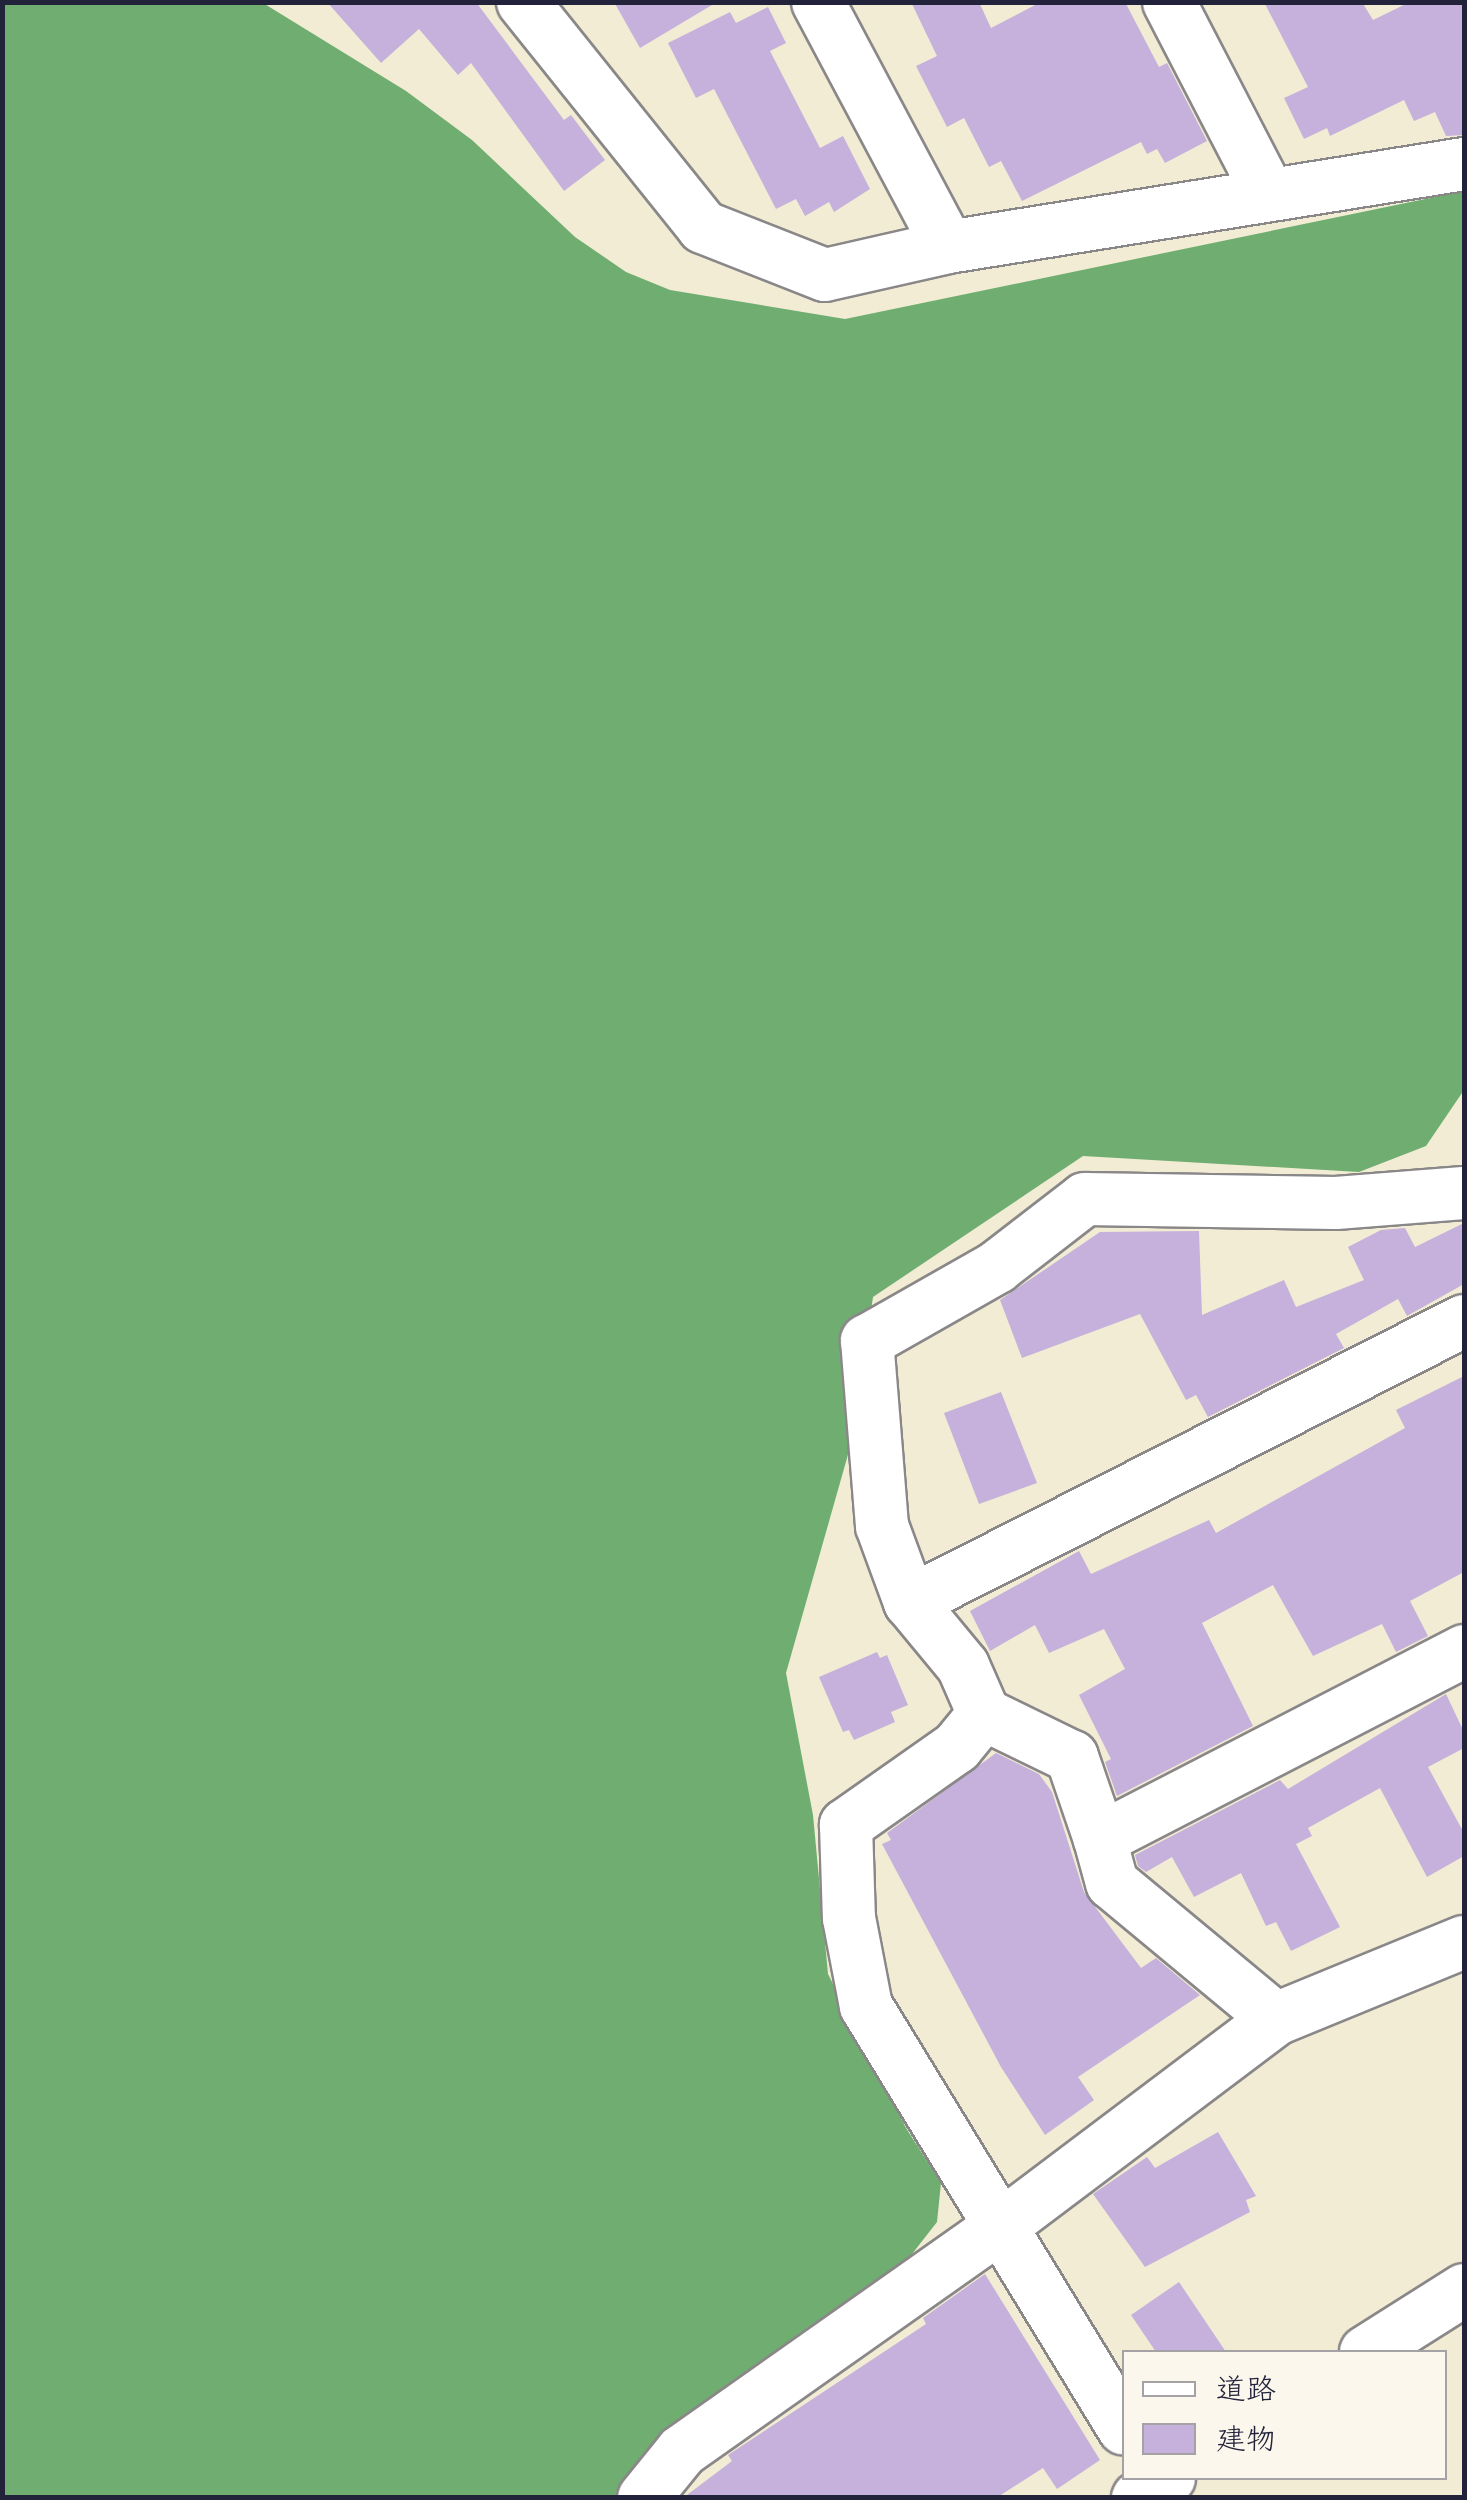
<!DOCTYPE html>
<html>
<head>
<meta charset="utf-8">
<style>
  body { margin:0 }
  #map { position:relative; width:1467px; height:2500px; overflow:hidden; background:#f2ecd4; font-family:Sriracha,"Klee One",sans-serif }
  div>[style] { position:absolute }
  .forest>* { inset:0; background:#6fae70 }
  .building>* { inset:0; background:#c5b1db }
  .roads { filter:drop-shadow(2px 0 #8a8788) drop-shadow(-2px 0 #8a8788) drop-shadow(0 2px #8a8788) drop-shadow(0 -2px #8a8788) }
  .minor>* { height:52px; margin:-26px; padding:0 26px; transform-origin:26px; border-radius:26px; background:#fff }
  span { translate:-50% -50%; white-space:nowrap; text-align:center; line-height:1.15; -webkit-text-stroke:10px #fbf7ec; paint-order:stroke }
  .frame { position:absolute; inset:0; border:5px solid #22223b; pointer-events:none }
  .legend { position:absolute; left:1122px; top:2350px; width:325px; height:130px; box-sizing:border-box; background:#fbf7ec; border:2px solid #a4a2a5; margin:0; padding:12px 18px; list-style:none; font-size:30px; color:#22223b }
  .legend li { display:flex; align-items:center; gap:20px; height:50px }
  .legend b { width:50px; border:2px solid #a4a2a5 }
</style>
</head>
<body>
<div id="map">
  <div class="forest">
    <div style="clip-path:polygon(3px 3px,263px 3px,406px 91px,472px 140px,575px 237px,626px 272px,670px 290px,845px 319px,1464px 191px,1464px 1090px,1426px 1146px,1359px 1172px,1083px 1156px,873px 1297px,851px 1444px,786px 1673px,813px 1815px,828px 1974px,906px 2128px,941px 2183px,937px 2222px,905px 2263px,804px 2331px,671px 2441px,631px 2497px,3px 2498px)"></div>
  </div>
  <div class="building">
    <div style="clip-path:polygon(327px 2px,476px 2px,564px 120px,571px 115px,605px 160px,564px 191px,471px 63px,458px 75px,419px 29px,381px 63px)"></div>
    <div style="clip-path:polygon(614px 2px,717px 2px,640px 48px)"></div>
    <div style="clip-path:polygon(911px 2px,979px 2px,991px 28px,1041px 2px,1125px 2px,1159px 67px,1167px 63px,1207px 141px,1165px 163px,1157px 149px,1147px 154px,1141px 142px,1022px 201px,1001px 161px,989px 167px,964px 118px,947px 127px,916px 66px,937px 56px)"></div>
    <div style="clip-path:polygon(1264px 2px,1362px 2px,1373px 20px,1410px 2px,1464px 2px,1464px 135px,1446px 136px,1435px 112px,1414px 121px,1404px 100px,1330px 136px,1327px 128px,1304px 139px,1284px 98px,1308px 87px)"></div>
    <div style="clip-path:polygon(768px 7px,786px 43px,770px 51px,820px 148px,843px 136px,870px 189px,834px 212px,829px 202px,805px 216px,796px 199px,776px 209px,714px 89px,696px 98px,668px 43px,730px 12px,736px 23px)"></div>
    <div style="clip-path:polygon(1464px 1223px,1464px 1284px,1407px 1316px,1398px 1299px,1336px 1334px,1344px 1348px,1208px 1417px,1196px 1395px,1186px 1400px,1140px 1314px,1022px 1358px,1000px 1300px,1100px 1232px,1199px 1231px,1202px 1315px,1284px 1280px,1296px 1307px,1364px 1280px,1348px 1247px,1381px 1230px,1405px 1228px,1415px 1247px)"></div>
    <div style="clip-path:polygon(1464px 1376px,1464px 1572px,1410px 1601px,1428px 1636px,1396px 1652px,1382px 1624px,1313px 1656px,1273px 1585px,1202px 1623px,1253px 1726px,1117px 1796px,1105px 1762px,1111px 1759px,1079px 1695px,1125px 1669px,1104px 1629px,1049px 1653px,1035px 1625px,990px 1651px,970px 1611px,1079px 1551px,1091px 1574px,1209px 1520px,1216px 1533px,1405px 1428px,1396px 1410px)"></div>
    <div style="clip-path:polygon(1001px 1392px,1037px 1483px,979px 1504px,944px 1413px)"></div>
    <div style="clip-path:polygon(877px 1652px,880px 1658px,887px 1655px,908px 1705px,891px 1712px,895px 1722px,854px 1740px,849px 1730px,843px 1732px,819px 1677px)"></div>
    <div style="clip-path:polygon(1446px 1694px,1464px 1732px,1464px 1748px,1428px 1767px,1464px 1833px,1464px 1856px,1427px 1877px,1380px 1788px,1308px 1828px,1312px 1836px,1296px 1844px,1340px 1927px,1291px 1951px,1276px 1922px,1266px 1926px,1241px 1873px,1194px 1897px,1172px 1857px,1146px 1872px,1138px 1866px,1135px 1855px,1280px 1780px,1288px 1789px)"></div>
    <div style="clip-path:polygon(996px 1753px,1039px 1774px,1052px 1792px,1084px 1892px,1141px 1968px,1156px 1958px,1200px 1995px,1078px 2077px,1094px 2100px,1045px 2135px,1001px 2067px,882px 1844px,891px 1840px,887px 1833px)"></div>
    <div style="clip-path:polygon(1218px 2132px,1256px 2196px,1246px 2200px,1250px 2212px,1145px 2267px,1093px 2194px,1147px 2157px,1155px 2168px)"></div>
    <div style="clip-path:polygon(985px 2274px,1100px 2460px,1057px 2489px,1043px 2468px,996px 2498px,683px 2498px,732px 2461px,728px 2455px,926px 2324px,923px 2318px)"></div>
    <div style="clip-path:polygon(1179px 2282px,1226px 2352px,1156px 2352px,1131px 2315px)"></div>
  </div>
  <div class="roads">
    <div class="minor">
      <div style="left:523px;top:2px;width:288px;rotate:51.3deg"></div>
      <div style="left:703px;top:227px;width:131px;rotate:21.5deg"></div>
      <div style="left:825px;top:275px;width:126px;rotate:-12.8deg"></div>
      <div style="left:948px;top:247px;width:523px;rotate:-9.14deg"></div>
      <div style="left:818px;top:2px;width:277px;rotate:62deg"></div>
      <div style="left:1169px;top:2px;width:217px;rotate:62.6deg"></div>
      <div style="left:910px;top:1602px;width:621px;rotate:-26.9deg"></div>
      <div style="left:984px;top:1714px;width:43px;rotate:129.3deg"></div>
      <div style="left:957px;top:1747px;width:136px;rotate:144.9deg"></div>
      <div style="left:846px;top:1825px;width:93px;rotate:88.2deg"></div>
      <div style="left:849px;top:1918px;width:90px;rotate:79.1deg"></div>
      <div style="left:866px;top:2006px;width:495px;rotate:58.6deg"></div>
      <div style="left:1100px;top:1839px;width:87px;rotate:-108.9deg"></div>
      <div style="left:1072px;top:1757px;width:98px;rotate:-154deg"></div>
      <div style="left:984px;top:1714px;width:52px;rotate:-113.6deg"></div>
      <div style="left:963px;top:1666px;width:83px;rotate:-129.6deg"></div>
      <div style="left:910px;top:1602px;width:81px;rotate:-110.2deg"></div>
      <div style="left:882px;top:1526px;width:186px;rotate:-94.6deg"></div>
      <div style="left:867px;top:1341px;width:150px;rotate:-29.6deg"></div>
      <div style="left:997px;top:1267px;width:111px;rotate:-37.7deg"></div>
      <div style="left:1085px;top:1199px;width:251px;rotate:0.9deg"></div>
      <div style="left:1336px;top:1203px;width:128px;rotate:-4.5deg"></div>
      <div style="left:1276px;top:2019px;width:213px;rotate:-140.3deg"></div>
      <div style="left:1112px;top:1883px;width:46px;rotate:-105.3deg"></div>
      <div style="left:1100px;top:1839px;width:410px;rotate:-27.3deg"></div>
      <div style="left:1366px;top:2352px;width:116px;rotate:-32.3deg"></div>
      <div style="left:644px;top:2498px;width:60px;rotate:-51deg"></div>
      <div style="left:682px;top:2451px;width:394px;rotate:-35.2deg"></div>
      <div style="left:1004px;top:2224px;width:341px;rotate:-37deg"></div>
      <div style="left:1276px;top:2019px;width:203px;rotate:-22.3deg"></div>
      <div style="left:1138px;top:2498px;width:37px;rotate:-33deg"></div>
    </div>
  </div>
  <div class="frame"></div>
  <ul class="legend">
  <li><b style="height:12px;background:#fff"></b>道路</li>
  <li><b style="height:28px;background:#c5b1db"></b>建物</li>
  </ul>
</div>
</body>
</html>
